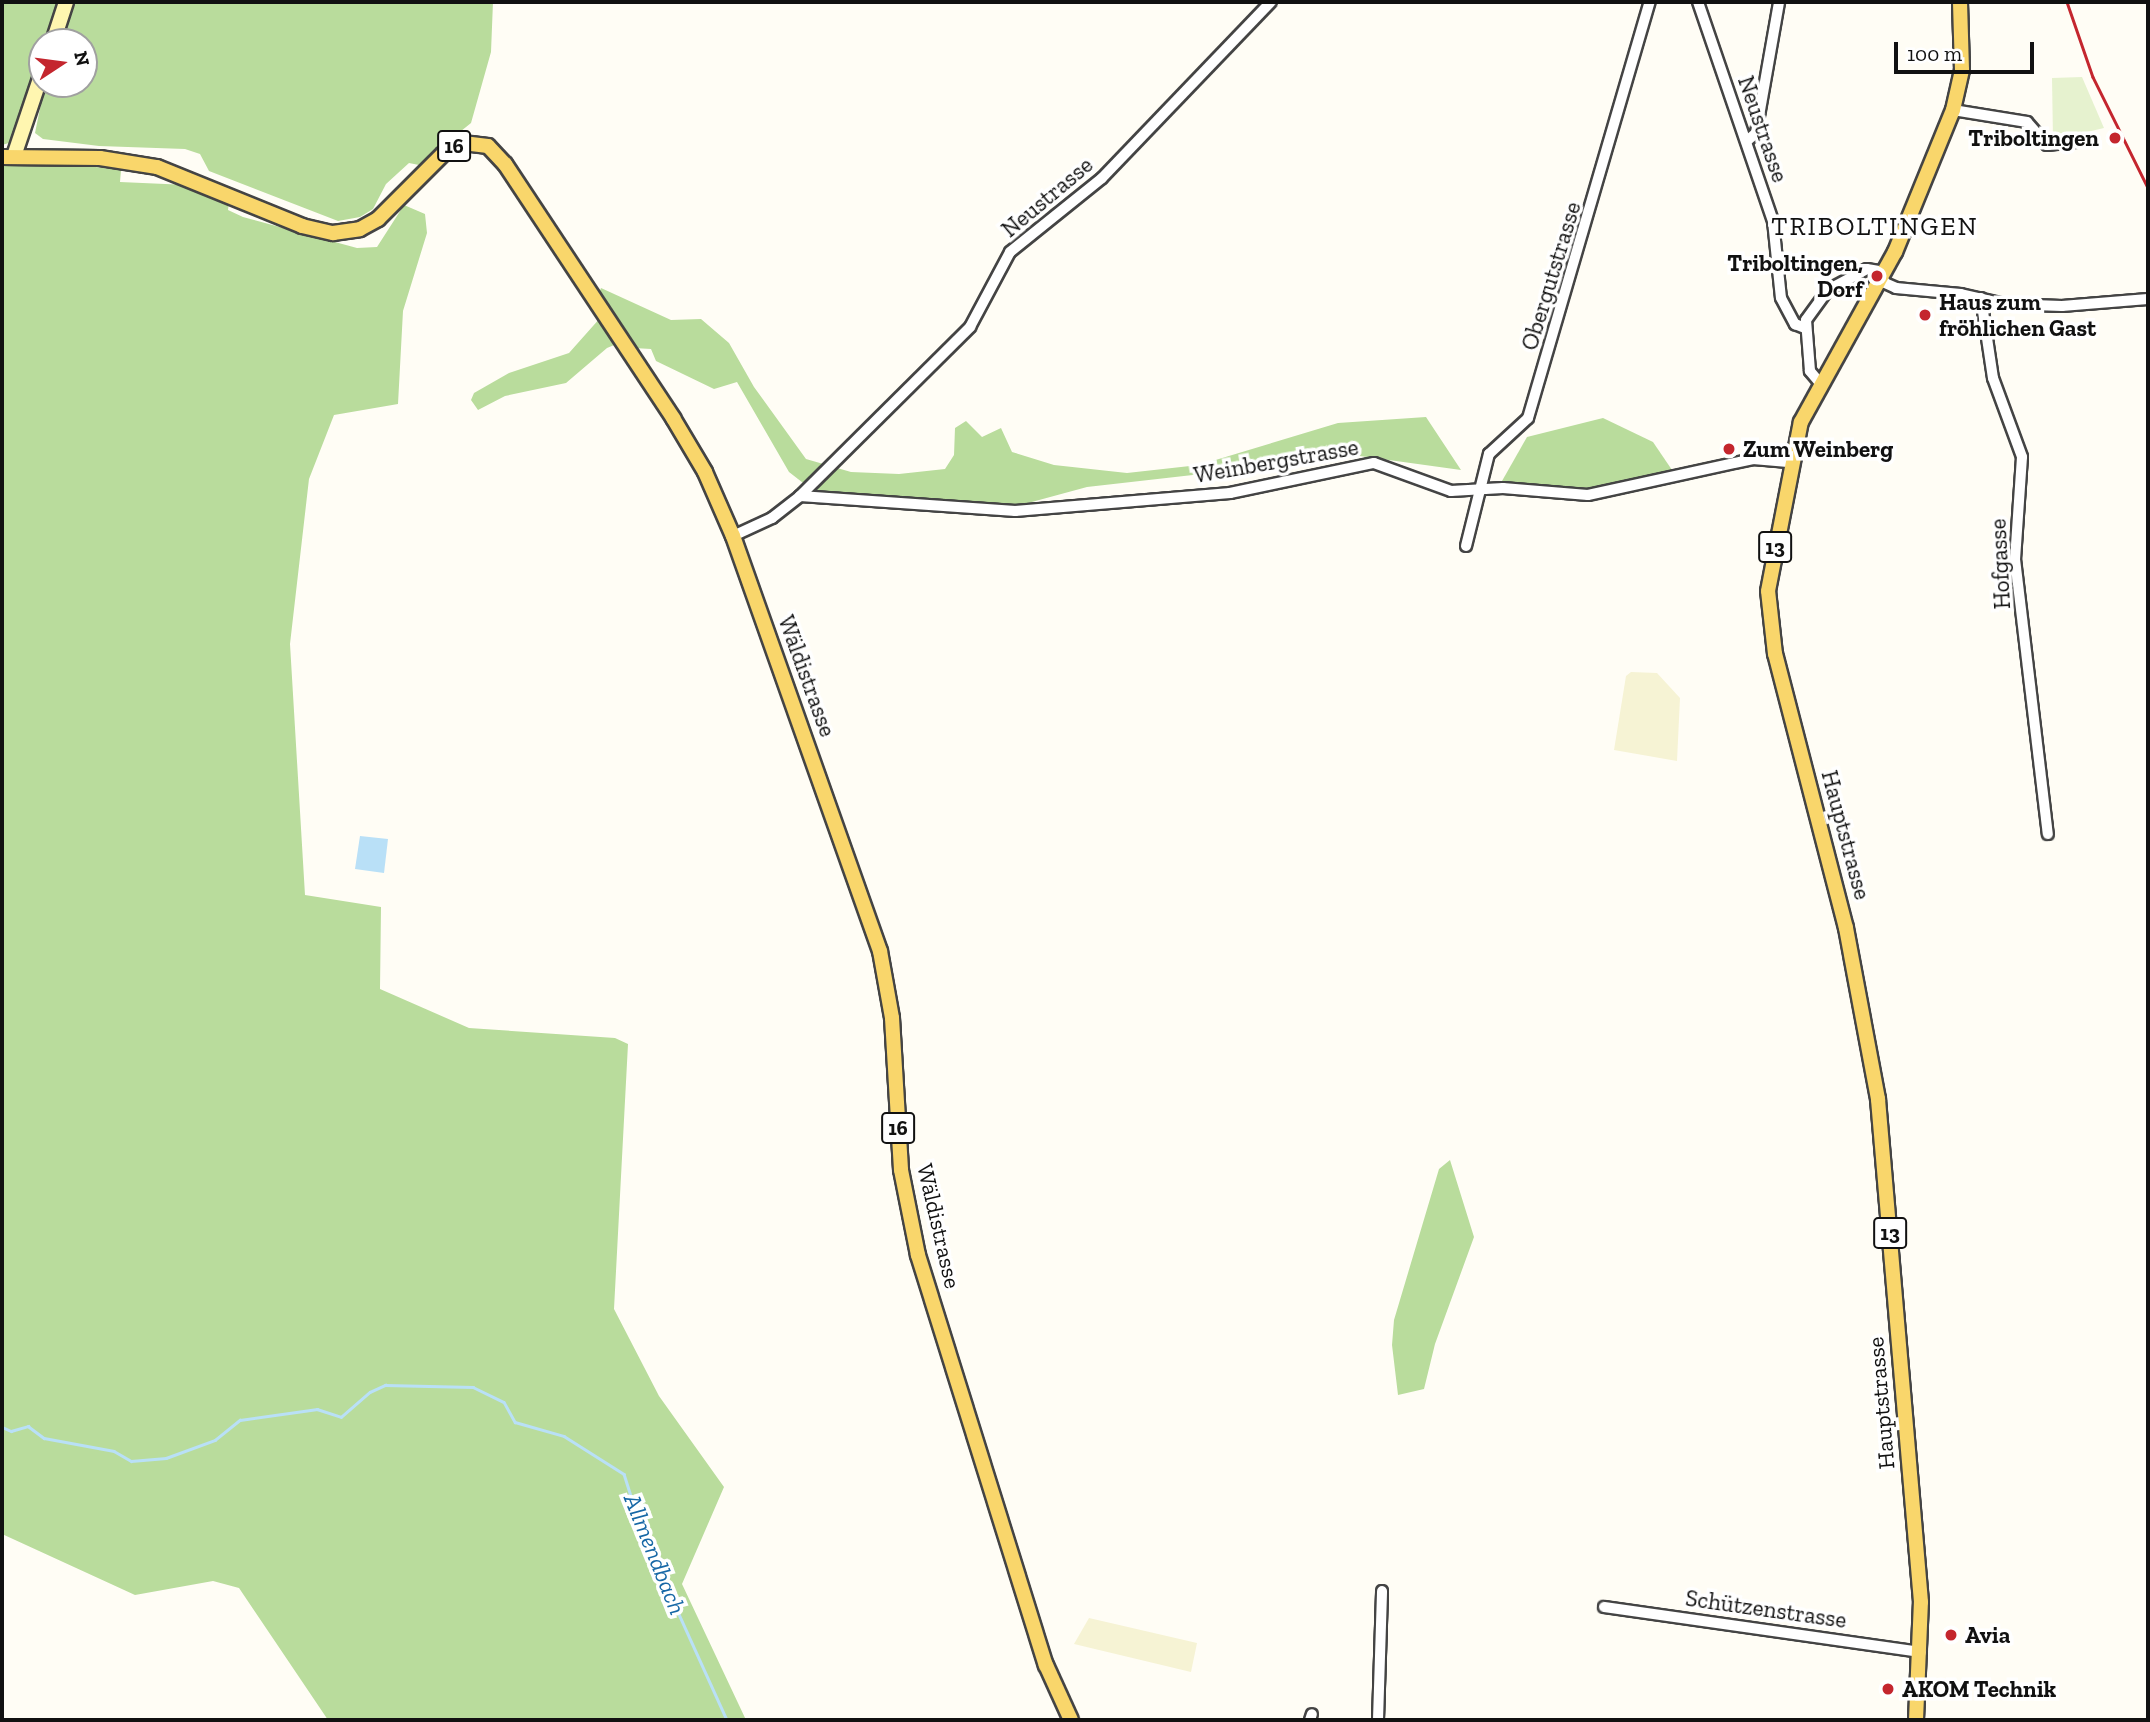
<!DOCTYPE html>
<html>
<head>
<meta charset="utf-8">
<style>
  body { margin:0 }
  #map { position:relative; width:2150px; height:1722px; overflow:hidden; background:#fffdf5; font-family:"Zilla Slab",serif }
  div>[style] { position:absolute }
  .farmland>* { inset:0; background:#f6f3d4 }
  .forest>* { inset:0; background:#b9dc9c }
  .pitch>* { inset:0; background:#e6f2cf }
  .water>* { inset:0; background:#b9e0f7 }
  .stream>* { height:2.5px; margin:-1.25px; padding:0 1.25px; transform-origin:1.25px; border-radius:1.25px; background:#b9e0f7 }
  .roads { filter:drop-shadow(2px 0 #444) drop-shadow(-2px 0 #444) drop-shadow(0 2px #444) drop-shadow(0 -2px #444) }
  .street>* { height:10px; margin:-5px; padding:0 5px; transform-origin:5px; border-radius:5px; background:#fff }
  .secondary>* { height:14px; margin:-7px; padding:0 7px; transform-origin:7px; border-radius:7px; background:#fff6b0 }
  .primary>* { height:14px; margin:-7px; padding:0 7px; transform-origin:7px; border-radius:7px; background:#f9d66b }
  .rail>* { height:2.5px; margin:-1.25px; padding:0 1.25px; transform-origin:1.25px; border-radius:1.25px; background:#c4262e }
  .dots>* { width:19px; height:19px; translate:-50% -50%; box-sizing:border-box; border:4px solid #fff; border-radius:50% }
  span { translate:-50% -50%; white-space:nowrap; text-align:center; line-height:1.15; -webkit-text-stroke:7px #fff; paint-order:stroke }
  .shield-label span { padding:2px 5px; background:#fff; border:2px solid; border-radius:5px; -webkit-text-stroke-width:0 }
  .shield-label { font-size:21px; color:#111; font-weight:700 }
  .street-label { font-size:23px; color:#111 }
  .poi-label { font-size:23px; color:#111; font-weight:700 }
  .right { translate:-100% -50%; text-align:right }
  .left { translate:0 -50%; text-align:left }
  .water-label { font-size:24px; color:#1768a6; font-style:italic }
  .quarter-label { font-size:26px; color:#111; letter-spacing:2px }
  .frame { position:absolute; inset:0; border:4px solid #111; pointer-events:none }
  .north { position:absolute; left:28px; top:28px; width:70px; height:70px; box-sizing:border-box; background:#fff; border:2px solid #a0a0a0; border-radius:50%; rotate:77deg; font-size:19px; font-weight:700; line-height:28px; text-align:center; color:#111 }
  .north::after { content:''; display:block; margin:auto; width:24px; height:32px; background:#c4262e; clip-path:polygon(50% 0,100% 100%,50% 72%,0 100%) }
  .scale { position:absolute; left:1894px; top:42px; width:140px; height:32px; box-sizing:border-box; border:4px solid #111; border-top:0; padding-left:9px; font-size:21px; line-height:24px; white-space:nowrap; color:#111; -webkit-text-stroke:5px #fff; paint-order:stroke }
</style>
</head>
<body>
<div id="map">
  <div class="farmland">
    <div style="clip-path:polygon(1631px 672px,1657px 673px,1680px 698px,1677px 761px,1614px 750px,1626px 676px)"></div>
    <div style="clip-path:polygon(1089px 1618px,1197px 1643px,1191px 1672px,1074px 1644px)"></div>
  </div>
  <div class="forest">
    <div style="clip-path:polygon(2px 2px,57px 2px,20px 116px,9px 143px,2px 145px)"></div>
    <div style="clip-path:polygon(76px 2px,493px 2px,491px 52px,471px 123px,419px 165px,409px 163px,386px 184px,373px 209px,360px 217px,338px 221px,209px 171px,200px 154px,185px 149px,99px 146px,43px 139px,35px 133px,45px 84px,84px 84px,84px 42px,59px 42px)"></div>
    <div style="clip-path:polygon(2px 163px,70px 164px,121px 170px,120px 182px,188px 185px,229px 202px,228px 210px,243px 217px,357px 248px,377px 247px,404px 205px,425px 214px,427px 233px,403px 311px,398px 404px,334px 415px,309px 479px,290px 644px,305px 895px,381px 907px,380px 989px,469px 1028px,615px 1038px,628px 1044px,614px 1309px,659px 1396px,724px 1487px,682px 1584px,746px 1720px,328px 1720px,239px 1588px,213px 1581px,135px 1595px,2px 1534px)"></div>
    <div style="clip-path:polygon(601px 288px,671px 320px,701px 319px,729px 343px,754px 387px,806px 459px,851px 472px,899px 474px,945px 469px,954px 455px,955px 428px,966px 421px,982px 437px,1001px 428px,1012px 452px,1054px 465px,1127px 473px,1199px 465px,1338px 423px,1426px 417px,1461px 470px,1360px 456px,1087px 487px,1017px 506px,816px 493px,789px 472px,737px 382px,714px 389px,656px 361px,651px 349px,634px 348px,599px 293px)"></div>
    <div style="clip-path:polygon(601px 317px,619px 343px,607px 348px,566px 383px,505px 396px,478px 410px,471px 400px,474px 393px,509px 373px,569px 353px)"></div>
    <div style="clip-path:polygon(1603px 418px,1653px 442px,1672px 470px,1604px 490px,1579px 491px,1502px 481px,1527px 437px)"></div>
    <div style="clip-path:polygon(1450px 1160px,1474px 1237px,1435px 1344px,1424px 1389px,1398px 1395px,1392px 1345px,1394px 1320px,1439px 1169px)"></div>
  </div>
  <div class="pitch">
    <div style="clip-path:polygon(2082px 77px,2104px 128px,2053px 140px,2052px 78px)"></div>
  </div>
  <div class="water">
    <div style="clip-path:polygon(360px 836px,388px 839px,384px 873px,355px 869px)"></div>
  </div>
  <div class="stream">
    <div style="left:2px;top:1427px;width:10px;rotate:24deg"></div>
    <div style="left:11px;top:1431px;width:18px;rotate:-16deg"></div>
    <div style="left:28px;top:1426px;width:20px;rotate:37deg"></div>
    <div style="left:44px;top:1438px;width:71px;rotate:10.5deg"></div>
    <div style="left:114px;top:1451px;width:20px;rotate:30deg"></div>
    <div style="left:131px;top:1461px;width:35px;rotate:-5deg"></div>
    <div style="left:166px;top:1458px;width:52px;rotate:-20.2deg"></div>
    <div style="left:215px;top:1440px;width:32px;rotate:-39deg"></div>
    <div style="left:240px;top:1420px;width:78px;rotate:-8.1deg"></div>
    <div style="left:317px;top:1409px;width:25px;rotate:18deg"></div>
    <div style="left:341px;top:1417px;width:38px;rotate:-41deg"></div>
    <div style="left:370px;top:1392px;width:17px;rotate:-25deg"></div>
    <div style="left:385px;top:1385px;width:88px;rotate:1.3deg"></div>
    <div style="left:473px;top:1387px;width:34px;rotate:26deg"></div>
    <div style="left:504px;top:1402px;width:23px;rotate:61deg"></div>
    <div style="left:515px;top:1422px;width:51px;rotate:15.9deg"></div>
    <div style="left:564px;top:1436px;width:71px;rotate:32.3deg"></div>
    <div style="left:624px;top:1474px;width:66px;rotate:72.4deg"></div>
    <div style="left:644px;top:1537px;width:201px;rotate:65.6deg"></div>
  </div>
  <div class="roads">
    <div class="street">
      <div style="left:1698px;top:2px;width:231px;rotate:71.1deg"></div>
      <div style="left:1773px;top:221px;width:77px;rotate:84.1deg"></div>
      <div style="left:1781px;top:298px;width:30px;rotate:62deg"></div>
      <div style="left:1795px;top:324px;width:11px;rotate:22deg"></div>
      <div style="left:1953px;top:110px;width:75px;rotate:9.2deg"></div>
      <div style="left:2027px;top:122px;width:30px;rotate:49deg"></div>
      <div style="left:2047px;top:145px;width:36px;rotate:-6deg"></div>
      <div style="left:1748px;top:140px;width:11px;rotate:-41deg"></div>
      <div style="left:1756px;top:133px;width:133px;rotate:-80deg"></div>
      <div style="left:1981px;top:298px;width:81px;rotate:81.5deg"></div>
      <div style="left:1993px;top:378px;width:84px;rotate:69.8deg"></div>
      <div style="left:2022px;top:457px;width:102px;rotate:93.9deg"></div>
      <div style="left:2015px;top:559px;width:277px;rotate:83.2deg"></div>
      <div style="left:1820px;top:383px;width:16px;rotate:-130deg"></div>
      <div style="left:1810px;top:371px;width:51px;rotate:-94.5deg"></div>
      <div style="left:1806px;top:320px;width:37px;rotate:-54deg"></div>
      <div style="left:1828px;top:290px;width:44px;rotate:-28.3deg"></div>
      <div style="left:1867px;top:269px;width:12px;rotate:9deg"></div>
      <div style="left:1879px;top:271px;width:13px;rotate:63deg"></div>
      <div style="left:1885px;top:283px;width:12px;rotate:24deg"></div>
      <div style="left:1896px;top:288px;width:65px;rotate:5.3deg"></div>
      <div style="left:1961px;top:294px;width:44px;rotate:13.1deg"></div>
      <div style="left:2004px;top:304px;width:58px;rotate:2deg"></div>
      <div style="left:2062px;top:306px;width:86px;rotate:-4.7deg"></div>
      <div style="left:800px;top:496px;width:216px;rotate:4deg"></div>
      <div style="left:1015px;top:511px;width:216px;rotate:-4.8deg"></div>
      <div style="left:1230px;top:493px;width:147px;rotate:-11.8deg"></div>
      <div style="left:1374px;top:463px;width:82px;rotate:20deg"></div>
      <div style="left:1451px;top:491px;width:52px;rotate:-3.3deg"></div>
      <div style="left:1503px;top:488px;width:85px;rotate:4.7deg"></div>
      <div style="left:1588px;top:495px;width:169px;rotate:-12.3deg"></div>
      <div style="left:1753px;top:459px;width:38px;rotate:5deg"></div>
      <div style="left:733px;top:536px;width:43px;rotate:-24.8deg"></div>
      <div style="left:772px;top:518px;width:36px;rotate:-38deg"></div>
      <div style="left:800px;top:496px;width:240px;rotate:-44.8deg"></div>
      <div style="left:970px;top:327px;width:85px;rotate:-61.9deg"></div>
      <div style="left:1010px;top:252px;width:118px;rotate:-38.8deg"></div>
      <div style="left:1102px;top:178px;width:244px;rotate:-46.2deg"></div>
      <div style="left:1466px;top:546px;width:95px;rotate:-76deg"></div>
      <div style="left:1489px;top:454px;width:53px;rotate:-42.7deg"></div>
      <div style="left:1528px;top:418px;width:434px;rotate:-73.7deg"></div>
      <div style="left:1604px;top:1607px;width:320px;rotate:8.1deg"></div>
      <div style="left:1310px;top:1720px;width:6px;rotate:-72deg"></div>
      <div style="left:1378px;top:1720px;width:129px;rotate:-88.2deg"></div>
    </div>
    <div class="secondary">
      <div style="left:53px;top:42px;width:42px;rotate:-72deg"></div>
      <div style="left:14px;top:156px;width:88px;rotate:-71.4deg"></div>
    </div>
    <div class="primary">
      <div style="left:2px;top:157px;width:98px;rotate:0.6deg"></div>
      <div style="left:100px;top:158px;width:58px;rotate:9deg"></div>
      <div style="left:157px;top:167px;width:157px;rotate:22.1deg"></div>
      <div style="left:302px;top:226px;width:32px;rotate:13deg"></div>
      <div style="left:333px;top:233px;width:27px;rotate:-8deg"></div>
      <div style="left:360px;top:229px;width:21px;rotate:-29deg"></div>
      <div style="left:378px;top:219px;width:92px;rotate:-45deg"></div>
      <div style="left:443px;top:154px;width:23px;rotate:-29deg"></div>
      <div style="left:463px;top:143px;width:25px;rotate:7deg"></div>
      <div style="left:488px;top:146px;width:25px;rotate:47deg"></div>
      <div style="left:505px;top:164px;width:305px;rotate:56.5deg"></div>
      <div style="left:673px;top:418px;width:63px;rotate:59.3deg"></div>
      <div style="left:705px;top:472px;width:70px;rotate:66.4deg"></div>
      <div style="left:733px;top:536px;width:440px;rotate:70.5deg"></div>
      <div style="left:880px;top:951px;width:68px;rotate:79.8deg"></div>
      <div style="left:892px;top:1018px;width:152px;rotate:86.6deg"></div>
      <div style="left:901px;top:1170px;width:87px;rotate:78.7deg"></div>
      <div style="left:918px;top:1255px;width:430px;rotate:72.7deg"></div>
      <div style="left:1046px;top:1665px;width:60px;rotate:65.6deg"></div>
      <div style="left:1916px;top:1720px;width:118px;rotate:-87.6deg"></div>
      <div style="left:1921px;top:1602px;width:505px;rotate:-94.89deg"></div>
      <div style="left:1878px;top:1099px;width:174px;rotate:-100.6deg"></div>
      <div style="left:1846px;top:928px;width:283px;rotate:-104.5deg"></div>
      <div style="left:1775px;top:654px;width:63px;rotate:-96.3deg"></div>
      <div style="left:1768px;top:591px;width:172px;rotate:-79deg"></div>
      <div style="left:1801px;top:422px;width:194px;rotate:-61.1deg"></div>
      <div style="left:1895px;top:252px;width:153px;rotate:-67.8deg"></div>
      <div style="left:1953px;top:110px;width:41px;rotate:-77.3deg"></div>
      <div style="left:1962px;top:70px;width:68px;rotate:-91.7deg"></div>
    </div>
  </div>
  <div class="rail">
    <div style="left:2067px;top:2px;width:79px;rotate:70.9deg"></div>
    <div style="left:2093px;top:77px;width:124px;rotate:63.6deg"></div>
  </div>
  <div class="dots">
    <div style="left:2115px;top:138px;background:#c4262e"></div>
    <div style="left:1877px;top:276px;background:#c4262e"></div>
    <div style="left:1925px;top:315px;background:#c4262e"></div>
    <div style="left:1729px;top:449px;background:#c4262e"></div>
    <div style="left:1951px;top:1635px;background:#c4262e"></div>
    <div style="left:1888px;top:1689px;background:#c4262e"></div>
  </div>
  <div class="shield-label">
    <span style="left:454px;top:146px">16</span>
    <span style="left:1775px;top:547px">13</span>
    <span style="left:898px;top:1128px">16</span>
    <span style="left:1890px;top:1233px">13</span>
  </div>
  <div class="street-label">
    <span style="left:1763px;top:129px;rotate:71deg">Neustrasse</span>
    <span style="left:1047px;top:197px;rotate:-40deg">Neustrasse</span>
    <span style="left:1551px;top:276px;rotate:-73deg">Obergutstrasse</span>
    <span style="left:1276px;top:461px;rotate:-10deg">Weinbergstrasse</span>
    <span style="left:2000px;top:564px;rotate:-93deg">Hofgasse</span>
    <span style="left:807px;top:676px;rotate:70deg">Wäldistrasse</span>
    <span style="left:1846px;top:835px;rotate:75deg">Hauptstrasse</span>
    <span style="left:939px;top:1226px;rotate:77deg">Wäldistrasse</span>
    <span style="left:1881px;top:1403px;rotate:-95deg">Hauptstrasse</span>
    <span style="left:1766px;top:1609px;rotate:8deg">Schützenstrasse</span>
  </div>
  <div class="poi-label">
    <span class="right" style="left:2099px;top:138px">Triboltingen</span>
    <span class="right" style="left:1863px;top:276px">Triboltingen,<br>Dorf</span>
    <span class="left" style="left:1939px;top:315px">Haus zum<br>fröhlichen Gast</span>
    <span class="left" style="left:1743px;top:449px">Zum Weinberg</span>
    <span class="left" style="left:1965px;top:1635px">Avia</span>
    <span class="left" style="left:1902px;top:1689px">AKOM Technik</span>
  </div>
  <div class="water-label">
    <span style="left:655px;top:1554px;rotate:68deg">Allmendbach</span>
  </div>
  <div class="quarter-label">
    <span style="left:1875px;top:227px">TRIBOLTINGEN</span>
  </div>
  <div class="frame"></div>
  <div class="north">N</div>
  <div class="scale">100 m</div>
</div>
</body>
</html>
